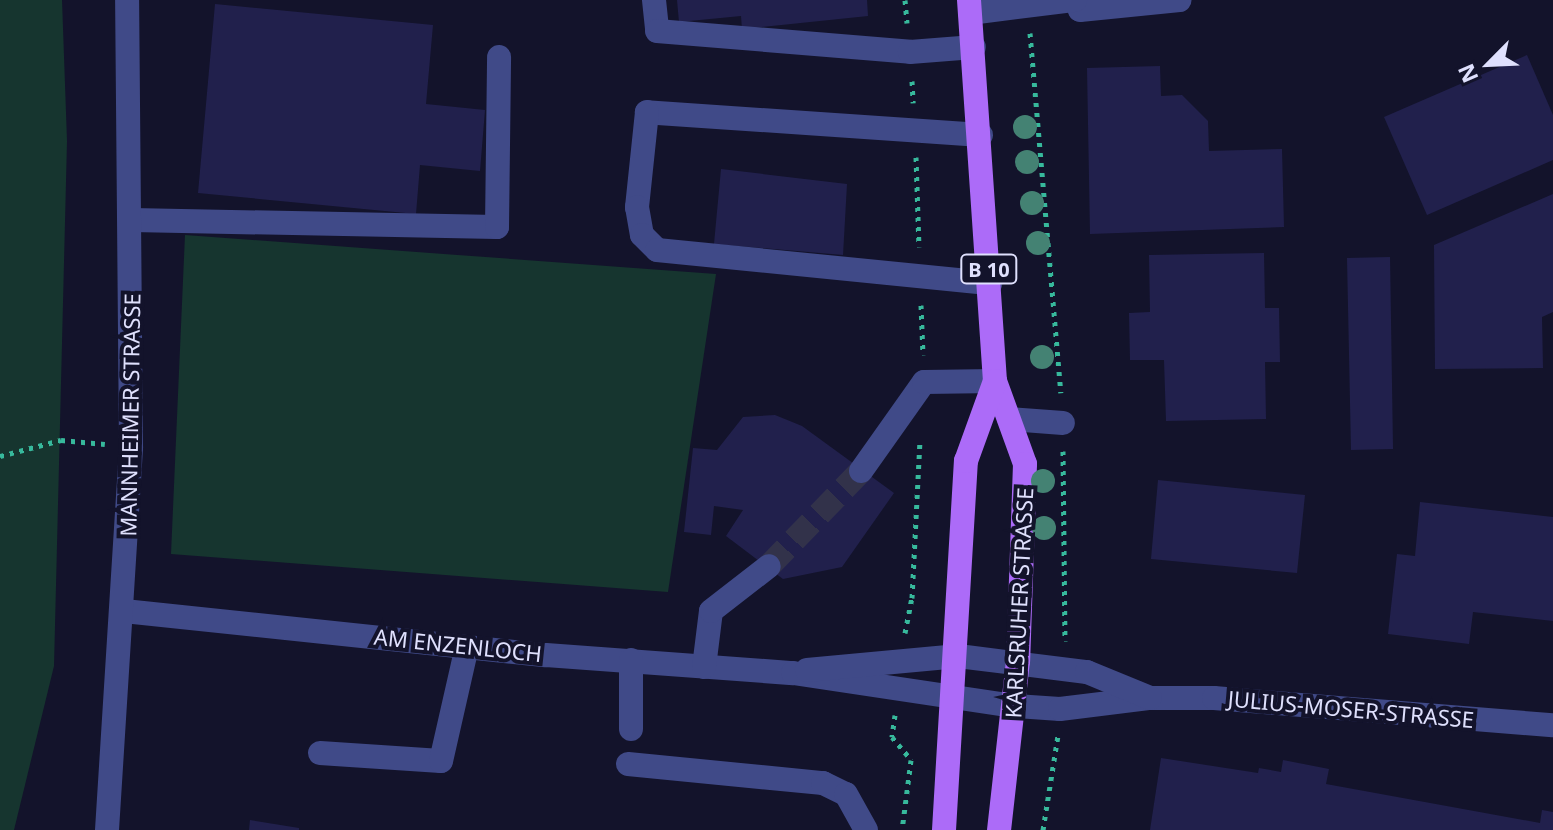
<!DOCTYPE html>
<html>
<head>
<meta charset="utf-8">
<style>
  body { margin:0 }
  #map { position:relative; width:1553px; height:830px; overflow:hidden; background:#13132b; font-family:"Noto Sans",sans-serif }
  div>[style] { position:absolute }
  .green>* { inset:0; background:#16352f }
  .building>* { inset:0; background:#21204c }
  .minor-tunnel>* { height:24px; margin-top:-12px; transform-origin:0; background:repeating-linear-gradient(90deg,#32324a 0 24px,transparent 0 36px) }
  .path>* { height:5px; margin-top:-2.5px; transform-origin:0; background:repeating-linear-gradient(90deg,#37b99c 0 4px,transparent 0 10px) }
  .minor>* { height:24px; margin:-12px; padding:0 12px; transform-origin:12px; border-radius:12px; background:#404a88 }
  .major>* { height:24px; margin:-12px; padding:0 12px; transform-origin:12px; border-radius:12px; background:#ac6bf8 }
  .trees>* { width:24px; height:24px; margin:-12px; border-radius:50%; background:#448273 }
  span { translate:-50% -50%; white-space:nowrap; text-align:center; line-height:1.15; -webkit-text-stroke:8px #13132b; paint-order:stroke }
  .shield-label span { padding:2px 6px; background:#13132b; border:2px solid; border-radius:6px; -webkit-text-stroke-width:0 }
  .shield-label { font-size:20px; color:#dfe0fd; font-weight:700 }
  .street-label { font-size:22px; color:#dfe0fd }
  .north { position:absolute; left:1449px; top:24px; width:80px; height:80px; -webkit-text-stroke:6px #13132b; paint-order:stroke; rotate:246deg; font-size:22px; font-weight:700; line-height:32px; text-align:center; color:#dfe0fd }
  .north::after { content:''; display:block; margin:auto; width:28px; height:36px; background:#dfe0fd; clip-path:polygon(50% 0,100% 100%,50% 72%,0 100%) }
</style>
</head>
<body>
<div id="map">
  <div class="green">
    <div style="clip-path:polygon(0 0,62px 0,67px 141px,54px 666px,14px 830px,0 830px)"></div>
    <div style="clip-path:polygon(185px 235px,716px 274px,668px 592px,171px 554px)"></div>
  </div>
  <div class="building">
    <div style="clip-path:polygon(677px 0,867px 0,868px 16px,742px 29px,741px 16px,679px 22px)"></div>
    <div style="clip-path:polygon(215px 4px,433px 25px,426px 104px,485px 110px,480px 171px,420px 165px,416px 214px,198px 193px)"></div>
    <div style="clip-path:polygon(1527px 55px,1553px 115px,1553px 160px,1427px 215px,1384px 117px)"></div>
    <div style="clip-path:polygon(1160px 66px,1161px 96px,1182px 95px,1208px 121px,1209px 151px,1282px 149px,1284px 227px,1090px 234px,1087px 68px)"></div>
    <div style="clip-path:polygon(721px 169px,847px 184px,843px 255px,714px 244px)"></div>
    <div style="clip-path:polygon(1553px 194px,1553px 312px,1542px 317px,1543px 368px,1435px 369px,1434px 245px)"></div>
    <div style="clip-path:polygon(1264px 253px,1265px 308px,1279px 308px,1280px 362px,1265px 362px,1266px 419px,1166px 421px,1164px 360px,1130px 360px,1129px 313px,1150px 312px,1149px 255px)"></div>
    <div style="clip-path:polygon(1390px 257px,1393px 449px,1351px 450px,1347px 258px)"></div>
    <div style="clip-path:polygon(775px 415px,802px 426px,894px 493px,842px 567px,783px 579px,726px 536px,743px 510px,714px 506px,711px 535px,684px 532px,693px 448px,717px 450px,743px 417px)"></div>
    <div style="clip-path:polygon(1158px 480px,1305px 495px,1297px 573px,1151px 559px)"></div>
    <div style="clip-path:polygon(1420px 502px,1553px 517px,1553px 621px,1473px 612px,1469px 644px,1388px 634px,1397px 554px,1415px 556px)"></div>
    <div style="clip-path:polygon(1161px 758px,1258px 773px,1259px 768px,1281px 772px,1283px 760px,1329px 769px,1326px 784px,1540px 823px,1542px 810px,1553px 812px,1553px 830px,1150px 830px)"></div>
    <div style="clip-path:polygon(250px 820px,299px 828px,299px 830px,249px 830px)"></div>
  </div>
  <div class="minor-tunnel">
    <div style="left:769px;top:566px;width:132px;rotate:-45.9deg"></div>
  </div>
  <div class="path">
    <div style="left:905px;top:0;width:23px;rotate:85deg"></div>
    <div style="left:1030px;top:33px;width:361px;rotate:85.1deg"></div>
    <div style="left:912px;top:81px;width:22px;rotate:87deg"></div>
    <div style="left:916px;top:157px;width:90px;rotate:88.1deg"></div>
    <div style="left:921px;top:305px;width:50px;rotate:87.7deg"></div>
    <div style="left:1063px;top:451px;width:190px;rotate:89.4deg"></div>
    <div style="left:0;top:456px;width:63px;rotate:-14.7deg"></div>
    <div style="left:61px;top:440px;width:44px;rotate:5.2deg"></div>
    <div style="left:905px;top:633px;width:36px;rotate:-79deg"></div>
    <div style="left:912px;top:598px;width:158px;rotate:-87.1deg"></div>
    <div style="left:895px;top:715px;width:22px;rotate:98deg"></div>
    <div style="left:892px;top:737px;width:30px;rotate:50deg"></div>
    <div style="left:911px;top:760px;width:71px;rotate:97.3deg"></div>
    <div style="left:1043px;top:830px;width:96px;rotate:-81deg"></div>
  </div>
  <div class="minor">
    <div style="left:654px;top:0;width:31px;rotate:84deg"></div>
    <div style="left:657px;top:31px;width:254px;rotate:4.7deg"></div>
    <div style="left:910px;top:52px;width:64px;rotate:-4.5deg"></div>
    <div style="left:1078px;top:0;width:10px;rotate:79deg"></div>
    <div style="left:1080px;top:10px;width:100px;rotate:-5.7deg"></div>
    <div style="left:970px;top:13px;width:106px;rotate:-7.1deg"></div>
    <div style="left:981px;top:135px;width:335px;rotate:-176.1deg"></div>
    <div style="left:647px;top:112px;width:96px;rotate:96deg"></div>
    <div style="left:637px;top:207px;width:28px;rotate:80deg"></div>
    <div style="left:642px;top:235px;width:21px;rotate:45deg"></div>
    <div style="left:657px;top:250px;width:335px;rotate:5.7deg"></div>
    <div style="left:132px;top:220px;width:365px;rotate:1.1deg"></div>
    <div style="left:497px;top:227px;width:170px;rotate:-89.3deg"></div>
    <div style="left:1009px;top:419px;width:54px;rotate:4.2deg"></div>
    <div style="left:861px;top:471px;width:109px;rotate:-54.7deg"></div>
    <div style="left:924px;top:382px;width:71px;rotate:-0.8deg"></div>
    <div style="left:124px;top:611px;width:424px;rotate:6deg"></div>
    <div style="left:546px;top:655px;width:248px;rotate:4.2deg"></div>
    <div style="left:793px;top:673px;width:224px;rotate:8.5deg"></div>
    <div style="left:1015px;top:706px;width:45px;rotate:3.8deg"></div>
    <div style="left:1060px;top:709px;width:91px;rotate:-7deg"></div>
    <div style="left:1150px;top:698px;width:64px"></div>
    <div style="left:1214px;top:698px;width:340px;rotate:4.6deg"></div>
    <div style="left:704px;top:667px;width:56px;rotate:-82.9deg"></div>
    <div style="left:711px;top:611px;width:73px;rotate:-37.8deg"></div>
    <div style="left:807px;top:670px;width:152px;rotate:-5.3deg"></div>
    <div style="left:958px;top:656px;width:130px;rotate:7.1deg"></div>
    <div style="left:1087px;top:672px;width:68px;rotate:22.4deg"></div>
    <div style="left:631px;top:729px;width:69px;rotate:-90deg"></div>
    <div style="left:320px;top:753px;width:121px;rotate:3.8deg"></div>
    <div style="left:441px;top:761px;width:117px;rotate:-77.2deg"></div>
    <div style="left:628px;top:764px;width:196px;rotate:5.6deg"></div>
    <div style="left:823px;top:783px;width:25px;rotate:26deg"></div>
    <div style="left:846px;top:794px;width:41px;rotate:60.9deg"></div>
    <div style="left:107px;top:830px;width:384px;rotate:-86.4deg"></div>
    <div style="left:131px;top:447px;width:447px;rotate:-90.5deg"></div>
  </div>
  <div class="major">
    <div style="left:969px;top:0;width:382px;rotate:86.1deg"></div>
    <div style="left:995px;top:381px;width:88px;rotate:70.1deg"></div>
    <div style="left:1025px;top:464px;width:197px;rotate:92deg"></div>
    <div style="left:1018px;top:661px;width:170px;rotate:96.4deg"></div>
    <div style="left:944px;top:830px;width:370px;rotate:-86.6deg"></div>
    <div style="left:966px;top:461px;width:85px;rotate:-70.1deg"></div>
  </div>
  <div class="trees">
    <div style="left:1025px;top:127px"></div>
    <div style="left:1027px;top:162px"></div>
    <div style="left:1032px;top:203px"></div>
    <div style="left:1038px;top:243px"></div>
    <div style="left:1042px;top:357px"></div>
    <div style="left:1043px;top:481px"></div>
    <div style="left:1044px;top:528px"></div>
  </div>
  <div class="shield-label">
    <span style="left:989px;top:269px">B 10</span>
  </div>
  <div class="street-label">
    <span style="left:130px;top:415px;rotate:-89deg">MANNHEIMER STRASSE</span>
    <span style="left:1019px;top:603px;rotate:-87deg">KARLSRUHER STRASSE</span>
    <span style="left:458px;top:645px;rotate:6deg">AM ENZENLOCH</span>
    <span style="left:1351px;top:709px;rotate:5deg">JULIUS-MOSER-STRASSE</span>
  </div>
  <div class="north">N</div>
</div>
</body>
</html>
